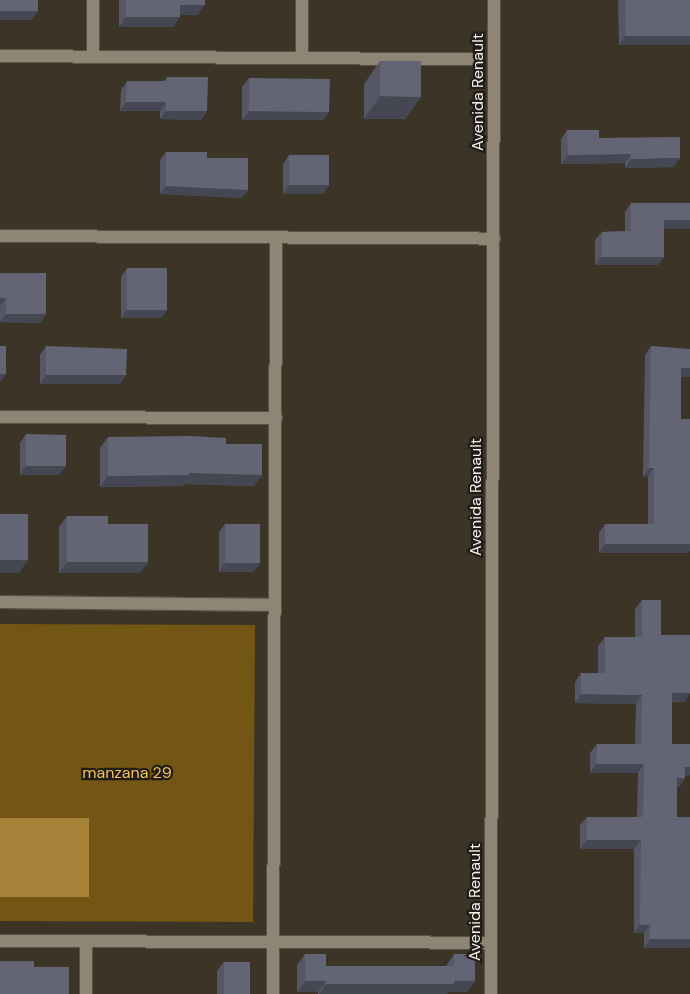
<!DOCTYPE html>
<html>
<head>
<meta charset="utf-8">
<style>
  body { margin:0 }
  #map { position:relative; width:690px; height:994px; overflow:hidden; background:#3c3527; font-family:"DM Sans",sans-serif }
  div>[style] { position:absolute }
  .green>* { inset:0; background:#735514 }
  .water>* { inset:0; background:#a78339 }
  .roads { filter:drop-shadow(1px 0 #5a5348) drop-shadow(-1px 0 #5a5348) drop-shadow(0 1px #5a5348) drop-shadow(0 -1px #5a5348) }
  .minor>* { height:12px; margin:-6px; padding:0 6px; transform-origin:6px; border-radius:6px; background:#8e8575 }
  .wall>* { inset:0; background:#555765 }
  .shaded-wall>* { inset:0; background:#454752 }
  .building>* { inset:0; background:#636575 }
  span { translate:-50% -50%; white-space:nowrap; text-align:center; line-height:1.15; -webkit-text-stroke:4.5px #201d17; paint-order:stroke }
  .street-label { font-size:16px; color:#f5f0e8 }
  .park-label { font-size:16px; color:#f4c15c }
</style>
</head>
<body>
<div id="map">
  <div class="green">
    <div style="clip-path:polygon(0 624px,255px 625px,253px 922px,0 921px)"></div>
  </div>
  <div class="water">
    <div style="clip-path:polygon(0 818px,89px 818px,89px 897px,0 897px)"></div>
  </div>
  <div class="roads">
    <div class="minor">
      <div style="left:0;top:56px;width:470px;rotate:0.4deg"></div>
      <div style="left:93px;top:57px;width:57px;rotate:-90deg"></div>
      <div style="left:302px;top:58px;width:58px;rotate:-90deg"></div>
      <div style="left:0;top:236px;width:494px;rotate:0.3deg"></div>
      <div style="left:0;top:417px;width:276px;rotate:0.2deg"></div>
      <div style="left:0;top:602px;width:275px;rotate:0.6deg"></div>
      <div style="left:0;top:941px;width:491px;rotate:0.2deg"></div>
      <div style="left:86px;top:994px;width:53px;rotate:-90deg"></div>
      <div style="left:273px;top:994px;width:756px;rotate:-89.77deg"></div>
      <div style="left:491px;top:994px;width:994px;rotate:-89.83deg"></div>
    </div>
  </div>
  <div class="wall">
    <div style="clip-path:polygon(119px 0,205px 0,198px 15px,180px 15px,180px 17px,173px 27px,119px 27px)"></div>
    <div style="clip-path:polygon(618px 0,690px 0,690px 45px,619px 45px)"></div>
    <div style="clip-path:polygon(380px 61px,421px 97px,405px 119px,364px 119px,364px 84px)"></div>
    <div style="clip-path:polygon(167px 77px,207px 111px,201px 120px,160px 119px,160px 111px,120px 111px,121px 90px,127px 81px,164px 81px)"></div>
    <div style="clip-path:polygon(249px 78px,329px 112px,323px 120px,242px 120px,242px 87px)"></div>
    <div style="clip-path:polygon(567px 130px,599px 138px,674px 167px,625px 168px,625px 163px,561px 164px,561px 139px)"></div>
    <div style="clip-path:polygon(166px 152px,207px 158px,248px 190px,242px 198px,160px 194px,160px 160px)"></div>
    <div style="clip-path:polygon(289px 155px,329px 185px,323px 194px,283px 194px,283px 164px)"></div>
    <div style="clip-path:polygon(631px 203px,690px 229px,664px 229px,658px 265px,595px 265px,595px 240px,602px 232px,625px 231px,625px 212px)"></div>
    <div style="clip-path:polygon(127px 268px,167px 310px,161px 318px,121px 318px,121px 277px)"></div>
    <div style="clip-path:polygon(0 273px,46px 314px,40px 323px,0 322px)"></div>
    <div style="clip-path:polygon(46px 346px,120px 384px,40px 384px,40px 355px)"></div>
    <div style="clip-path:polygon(651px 346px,690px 377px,681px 377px,681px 419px,690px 419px,690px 550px,688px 553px,599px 553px,599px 533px,605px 524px,648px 524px,648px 476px,643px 477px,645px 355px)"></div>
    <div style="clip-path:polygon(26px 434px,66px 466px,59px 475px,20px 475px,20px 443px)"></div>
    <div style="clip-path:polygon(108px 437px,226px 444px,254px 486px,184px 484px,182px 486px,100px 487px,100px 448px)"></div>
    <div style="clip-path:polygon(67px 516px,108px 524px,148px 562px,140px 573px,59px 573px,59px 527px)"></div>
    <div style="clip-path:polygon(225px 524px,260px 563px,253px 572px,219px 572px,219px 532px)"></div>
    <div style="clip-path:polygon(642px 600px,661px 635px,690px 693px,684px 702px,672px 702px,672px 744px,690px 744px,690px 774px,689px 776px,685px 776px,685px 778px,679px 787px,677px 787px,677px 817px,690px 817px,690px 946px,689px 948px,644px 948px,644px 933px,634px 933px,634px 849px,580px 849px,580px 825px,587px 817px,637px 817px,638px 773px,590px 773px,590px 753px,597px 744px,635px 744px,636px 704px,575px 703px,575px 682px,581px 673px,598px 673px,598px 646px,605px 637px,635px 637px,635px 609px)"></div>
    <div style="clip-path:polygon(305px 954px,326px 966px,446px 966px,454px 954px,475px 981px,467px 992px,448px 992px,447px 994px,318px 994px,318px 992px,297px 992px,297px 965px)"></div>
    <div style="clip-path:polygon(224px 962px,250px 994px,217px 994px,217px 971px)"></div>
  </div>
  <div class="shaded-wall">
    <div style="clip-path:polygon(180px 5px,205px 5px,198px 15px,173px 15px)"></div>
    <div style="clip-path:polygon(0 11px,38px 11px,32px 20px,0 20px)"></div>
    <div style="clip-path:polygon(126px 17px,180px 17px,173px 27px,119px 27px)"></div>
    <div style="clip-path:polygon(625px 36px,690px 36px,690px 45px,619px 45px)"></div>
    <div style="clip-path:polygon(380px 96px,421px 97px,405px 119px,364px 119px)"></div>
    <div style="clip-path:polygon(126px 102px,166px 102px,160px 111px,120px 111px)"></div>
    <div style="clip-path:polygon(166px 111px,207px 111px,201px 120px,160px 119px)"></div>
    <div style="clip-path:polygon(249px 111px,329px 112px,323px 120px,242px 120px)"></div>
    <div style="clip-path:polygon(631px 154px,625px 163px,561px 164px,568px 155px)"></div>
    <div style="clip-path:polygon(680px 158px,674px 167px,625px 168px,631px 159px)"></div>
    <div style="clip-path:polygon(289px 185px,329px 185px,323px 194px,283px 194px)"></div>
    <div style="clip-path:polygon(166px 186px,248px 190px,242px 198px,160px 194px)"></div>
    <div style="clip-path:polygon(664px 220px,690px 220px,690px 229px,658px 229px)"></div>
    <div style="clip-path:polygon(602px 257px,664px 257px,658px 265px,595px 265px)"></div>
    <div style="clip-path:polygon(0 298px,6px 298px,0 306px)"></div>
    <div style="clip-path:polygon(127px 310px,167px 310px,161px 318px,121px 318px)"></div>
    <div style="clip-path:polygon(6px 314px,46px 314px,40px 323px,0 322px)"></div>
    <div style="clip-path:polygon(681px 368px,690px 368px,690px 377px,675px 377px)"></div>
    <div style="clip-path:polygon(0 374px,6px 374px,0 382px)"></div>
    <div style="clip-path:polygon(46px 375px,126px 375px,120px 384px,40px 384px)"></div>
    <div style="clip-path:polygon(26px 466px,66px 466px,59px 475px,20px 475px)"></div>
    <div style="clip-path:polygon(649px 468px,654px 468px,648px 476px,643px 477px)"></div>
    <div style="clip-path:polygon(189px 473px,262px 475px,254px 486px,184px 484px,182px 486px,100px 487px,108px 476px)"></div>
    <div style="clip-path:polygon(605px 544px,690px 544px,690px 550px,688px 553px,599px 553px)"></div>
    <div style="clip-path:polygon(0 560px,28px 560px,19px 573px,0 573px)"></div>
    <div style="clip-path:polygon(67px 562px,148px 562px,140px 573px,59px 573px)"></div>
    <div style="clip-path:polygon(225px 563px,260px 563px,253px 572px,219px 572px)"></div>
    <div style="clip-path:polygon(672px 693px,690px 693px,684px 702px,666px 701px)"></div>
    <div style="clip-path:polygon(581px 694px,642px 695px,636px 704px,575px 703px)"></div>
    <div style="clip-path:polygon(596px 764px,644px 764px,638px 773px,590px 773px)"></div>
    <div style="clip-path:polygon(685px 767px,690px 767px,690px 774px,689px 776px,679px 776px)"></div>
    <div style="clip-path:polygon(677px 778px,685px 778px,679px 787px,670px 787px)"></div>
    <div style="clip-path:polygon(587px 840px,641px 840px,634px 849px,580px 849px)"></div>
    <div style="clip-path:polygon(640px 925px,650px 925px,644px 933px,634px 933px)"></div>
    <div style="clip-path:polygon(650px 939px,690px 939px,690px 946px,689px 948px,644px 948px)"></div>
    <div style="clip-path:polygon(305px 981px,326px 981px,318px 992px,297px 992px)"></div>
    <div style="clip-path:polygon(454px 981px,475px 981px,467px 992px,448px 992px,447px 994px,319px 994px,326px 984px)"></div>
  </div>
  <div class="building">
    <div style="clip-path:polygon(0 0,38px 0,38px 11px,0 11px)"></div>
    <div style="clip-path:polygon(126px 0,205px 0,205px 5px,180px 5px,180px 17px,126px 17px)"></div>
    <div style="clip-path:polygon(625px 0,690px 0,690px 36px,625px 36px)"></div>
    <div style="clip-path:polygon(380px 61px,421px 61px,421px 97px,380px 96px)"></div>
    <div style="clip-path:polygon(167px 77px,208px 77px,207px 111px,166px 111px,166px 102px,126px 102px,127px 81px,167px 81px)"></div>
    <div style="clip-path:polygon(249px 78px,330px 79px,329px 112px,249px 111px)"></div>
    <div style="clip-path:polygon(567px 130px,599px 130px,599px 138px,680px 137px,680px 158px,631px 159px,631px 154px,568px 155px)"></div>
    <div style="clip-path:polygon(166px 152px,207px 152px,207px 158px,248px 158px,248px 190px,166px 186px)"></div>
    <div style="clip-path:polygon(289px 155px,329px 155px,329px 185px,289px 185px)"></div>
    <div style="clip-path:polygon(631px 203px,690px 203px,690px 220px,664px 220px,664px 257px,602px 257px,602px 232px,631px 231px)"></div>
    <div style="clip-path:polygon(127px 268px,167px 268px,167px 310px,127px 310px)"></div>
    <div style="clip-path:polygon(0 273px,46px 273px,46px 314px,6px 314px,6px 298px,0 298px)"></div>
    <div style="clip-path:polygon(0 346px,6px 346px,6px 374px,0 374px)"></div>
    <div style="clip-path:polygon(46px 346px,127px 349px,126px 375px,46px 375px)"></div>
    <div style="clip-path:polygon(651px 346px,690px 349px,690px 368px,681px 368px,681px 419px,690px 419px,690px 544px,605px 544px,605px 524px,654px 524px,654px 468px,649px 468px)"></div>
    <div style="clip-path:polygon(26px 434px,66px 435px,66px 466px,26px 466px)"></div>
    <div style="clip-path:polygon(189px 436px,226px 438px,226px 444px,262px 444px,262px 475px,189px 473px,189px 475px,108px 476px,108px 437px)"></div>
    <div style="clip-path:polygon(0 514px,28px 514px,28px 560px,0 560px)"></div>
    <div style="clip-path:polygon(67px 516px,108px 516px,108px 524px,148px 524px,148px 562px,67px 562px)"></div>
    <div style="clip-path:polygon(225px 524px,260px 524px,260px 563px,225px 563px)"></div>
    <div style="clip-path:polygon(642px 600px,661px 600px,661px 635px,690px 635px,690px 693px,672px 693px,672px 744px,690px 744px,690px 767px,685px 767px,685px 778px,677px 778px,677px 817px,690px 817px,690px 939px,650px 939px,650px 925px,640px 925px,641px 840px,587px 840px,587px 817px,643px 817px,644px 764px,596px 764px,597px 744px,641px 744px,642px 695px,581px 694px,581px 673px,605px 673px,605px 637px,642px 637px)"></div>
    <div style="clip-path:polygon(305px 954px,326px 954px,326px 966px,454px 966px,454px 954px,475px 954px,475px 981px,454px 981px,454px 984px,326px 984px,326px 981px,305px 981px)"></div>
    <div style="clip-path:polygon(0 961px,34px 961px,34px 967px,69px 967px,69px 994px,0 994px)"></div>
    <div style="clip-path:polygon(224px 962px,250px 962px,250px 994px,224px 994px)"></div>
  </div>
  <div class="street-label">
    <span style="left:478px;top:92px;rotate:-90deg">Avenida Renault</span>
    <span style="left:476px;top:497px;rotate:-90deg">Avenida Renault</span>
    <span style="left:475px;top:902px;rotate:-90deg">Avenida Renault</span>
  </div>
  <div class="park-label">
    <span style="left:127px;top:773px">manzana 29</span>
  </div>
</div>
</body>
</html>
